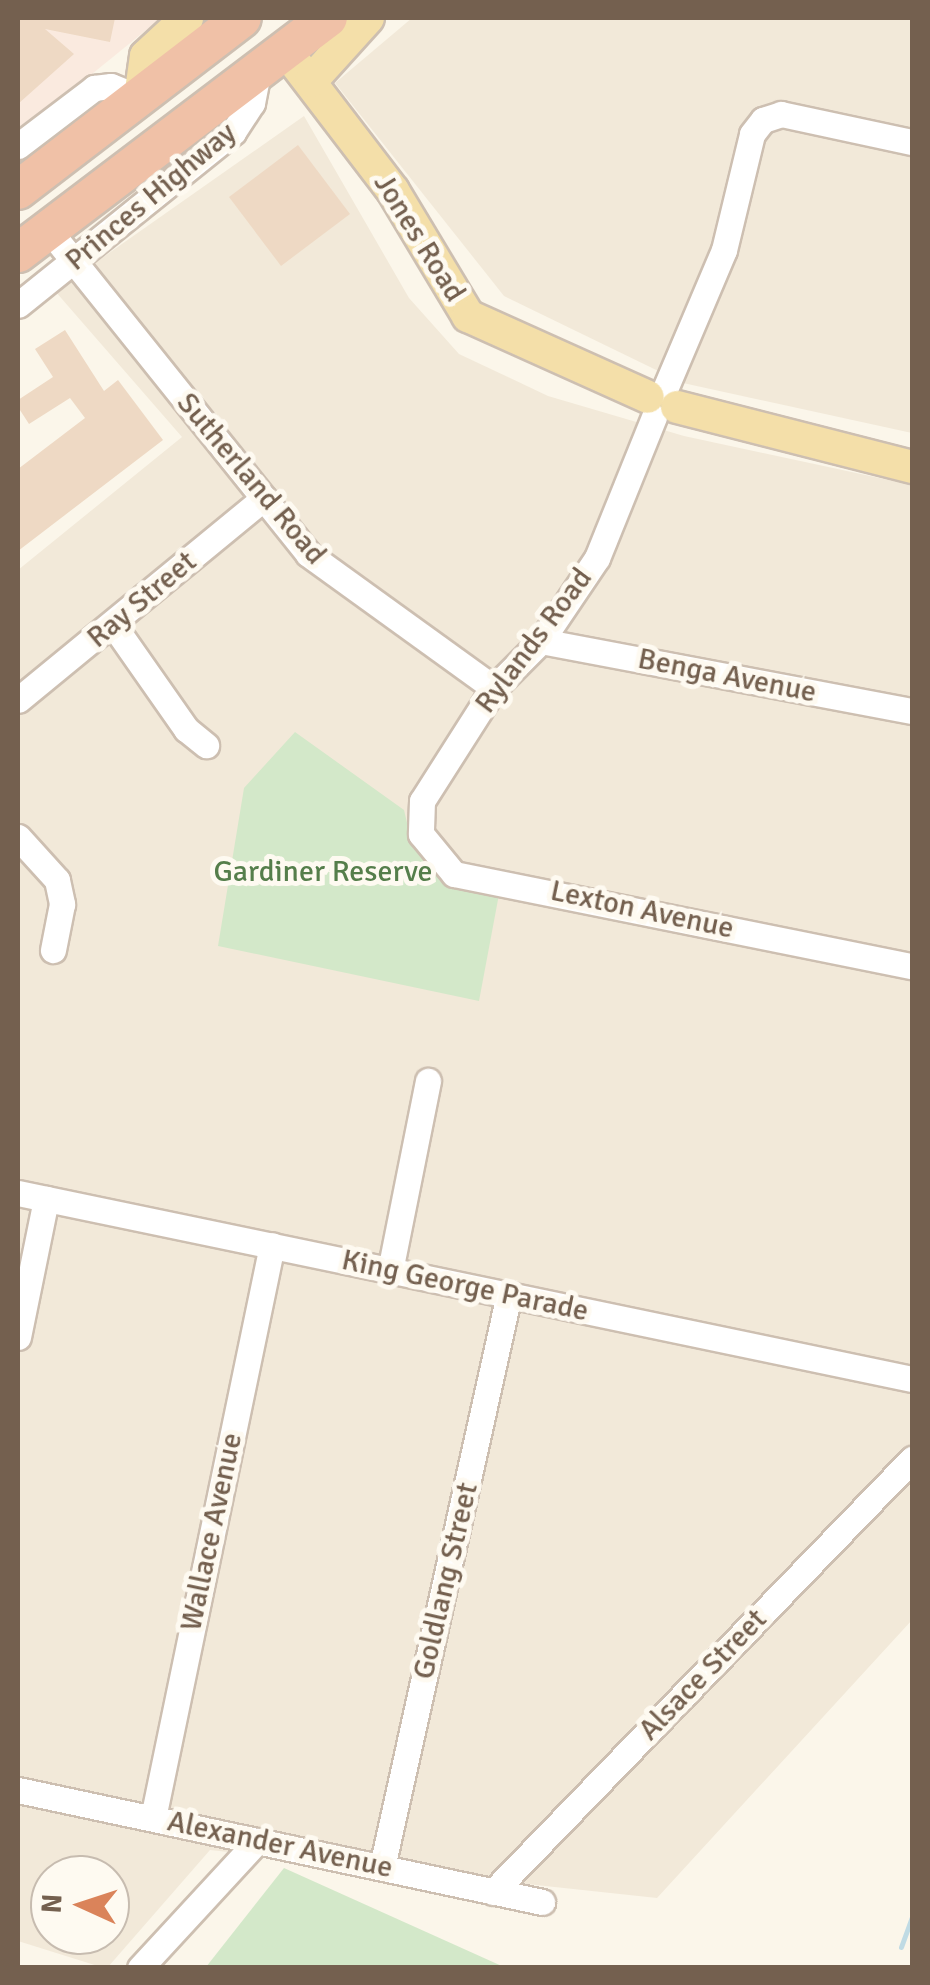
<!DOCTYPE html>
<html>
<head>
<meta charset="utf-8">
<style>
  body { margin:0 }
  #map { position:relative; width:930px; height:1985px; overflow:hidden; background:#fbf6ea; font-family:Signika,sans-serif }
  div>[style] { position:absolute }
  .residential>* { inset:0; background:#f2e9d9 }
  .commercial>* { inset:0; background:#faeadf }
  .green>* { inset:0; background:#d3e8c9 }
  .stream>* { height:5px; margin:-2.5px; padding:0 2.5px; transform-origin:2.5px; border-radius:2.5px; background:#c0dbe4 }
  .building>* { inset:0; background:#eed9c4 }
  .roads { filter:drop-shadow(2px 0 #cdbfb1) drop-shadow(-2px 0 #cdbfb1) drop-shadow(0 2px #cdbfb1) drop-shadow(0 -2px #cdbfb1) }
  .minor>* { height:25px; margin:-12.5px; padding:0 12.5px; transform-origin:12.5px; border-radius:12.5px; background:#fff }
  .major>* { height:32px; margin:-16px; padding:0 16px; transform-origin:16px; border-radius:16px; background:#f4dfa9 }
  .highway>* { height:38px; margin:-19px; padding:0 19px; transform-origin:19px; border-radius:19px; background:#f0c1a7 }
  span { translate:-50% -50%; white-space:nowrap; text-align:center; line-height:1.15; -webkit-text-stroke:10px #fefaf1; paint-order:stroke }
  .street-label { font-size:30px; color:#74604f }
  .park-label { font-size:30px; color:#557e4b }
  .frame { position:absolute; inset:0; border:20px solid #74604f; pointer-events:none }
  .north { position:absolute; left:30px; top:1855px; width:100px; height:100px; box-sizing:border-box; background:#fefaf1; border:2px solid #c7bcb0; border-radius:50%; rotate:273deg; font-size:28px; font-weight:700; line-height:40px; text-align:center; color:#74604f }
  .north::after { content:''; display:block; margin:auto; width:35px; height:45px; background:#da835a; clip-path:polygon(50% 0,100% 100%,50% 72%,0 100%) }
</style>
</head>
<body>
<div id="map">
  <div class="residential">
    <div style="clip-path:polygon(412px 18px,912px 18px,912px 433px,683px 383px,504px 296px,335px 83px)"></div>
    <div style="clip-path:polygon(evenodd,304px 116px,409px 298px,459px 354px,548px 396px,684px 436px,912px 485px,912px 1620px,657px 1898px,210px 1850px,108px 1967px,101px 1967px,18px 1941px,18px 570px,182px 437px,55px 291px,304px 116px,50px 1875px,110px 1875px,110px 1935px,50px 1935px,50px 1875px)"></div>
  </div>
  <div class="commercial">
    <div style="clip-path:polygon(18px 18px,161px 18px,18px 134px)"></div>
  </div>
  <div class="green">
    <div style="clip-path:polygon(295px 732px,404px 810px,413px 848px,446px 876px,500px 889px,479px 1001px,218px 946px,244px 788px)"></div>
    <div style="clip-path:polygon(284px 1868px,504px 1967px,206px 1967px)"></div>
  </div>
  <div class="stream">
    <div style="left:901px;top:1947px;width:33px;rotate:-70deg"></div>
  </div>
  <div class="building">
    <div style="clip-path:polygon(19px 18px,115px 18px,110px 42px,45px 29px,74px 54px,18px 104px)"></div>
    <div style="clip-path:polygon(298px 145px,350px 214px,281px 266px,229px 197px)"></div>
    <div style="clip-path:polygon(65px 330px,104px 391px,118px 380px,163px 440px,18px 551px,18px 469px,85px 418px,70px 398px,29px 424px,18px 407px,18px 400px,53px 377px,35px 349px)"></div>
  </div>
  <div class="roads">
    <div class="minor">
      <div style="left:18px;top:146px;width:96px;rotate:-37.3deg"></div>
      <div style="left:94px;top:88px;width:17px;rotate:-7deg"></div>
      <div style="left:111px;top:86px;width:31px;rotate:22deg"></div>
      <div style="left:48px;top:229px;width:416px;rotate:51.3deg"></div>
      <div style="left:308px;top:554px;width:229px;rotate:35.8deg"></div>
      <div style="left:18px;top:305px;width:276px;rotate:-38.8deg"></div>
      <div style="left:233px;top:132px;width:35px;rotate:-57deg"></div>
      <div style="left:252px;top:103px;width:33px;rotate:-79deg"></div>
      <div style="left:665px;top:389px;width:151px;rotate:-67deg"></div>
      <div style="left:724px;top:250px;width:119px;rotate:-76.4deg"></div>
      <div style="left:752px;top:134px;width:18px;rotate:-52deg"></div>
      <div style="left:763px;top:120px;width:19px;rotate:-18deg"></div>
      <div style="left:781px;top:114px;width:134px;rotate:12.1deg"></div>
      <div style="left:654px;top:417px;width:152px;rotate:112deg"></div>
      <div style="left:597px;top:558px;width:100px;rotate:124deg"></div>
      <div style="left:541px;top:641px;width:66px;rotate:135deg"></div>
      <div style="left:494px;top:688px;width:134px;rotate:122.5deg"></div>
      <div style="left:422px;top:801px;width:33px;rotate:92deg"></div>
      <div style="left:421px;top:834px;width:52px;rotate:50.5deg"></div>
      <div style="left:454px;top:874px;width:467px;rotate:11.4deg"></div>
      <div style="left:114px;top:626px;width:126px;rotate:55deg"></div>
      <div style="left:186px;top:729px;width:26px;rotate:39deg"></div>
      <div style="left:541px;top:641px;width:378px;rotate:10.7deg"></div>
      <div style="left:18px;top:700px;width:318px;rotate:-39.4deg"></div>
      <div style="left:18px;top:837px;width:58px;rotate:47.8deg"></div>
      <div style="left:57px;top:880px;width:25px;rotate:78deg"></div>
      <div style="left:62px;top:904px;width:47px;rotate:101.1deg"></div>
      <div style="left:18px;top:1193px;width:913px;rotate:11.75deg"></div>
      <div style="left:390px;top:1271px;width:194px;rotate:-78.7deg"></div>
      <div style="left:18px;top:1337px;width:141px;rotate:-78.5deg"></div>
      <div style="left:18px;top:1790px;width:536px;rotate:12.06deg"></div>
      <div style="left:153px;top:1818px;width:585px;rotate:-78.27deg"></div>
      <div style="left:382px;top:1867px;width:587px;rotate:-77.5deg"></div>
      <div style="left:493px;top:1892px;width:603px;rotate:-45.94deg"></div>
      <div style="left:140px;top:1968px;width:173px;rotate:-47.3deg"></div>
    </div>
    <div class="major">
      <div style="left:286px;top:51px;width:176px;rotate:52.6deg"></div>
      <div style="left:393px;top:191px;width:146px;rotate:59deg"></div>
      <div style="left:468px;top:316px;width:197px;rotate:24.2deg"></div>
      <div style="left:311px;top:81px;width:85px;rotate:-47.9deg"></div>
      <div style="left:140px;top:98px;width:42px;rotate:-81.9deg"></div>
      <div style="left:146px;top:56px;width:56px;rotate:-42.8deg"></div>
      <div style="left:677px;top:407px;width:243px;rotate:14.3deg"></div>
    </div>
    <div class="highway">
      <div style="left:18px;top:190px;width:282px;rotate:-37.5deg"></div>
      <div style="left:18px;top:253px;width:389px;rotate:-37.2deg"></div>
    </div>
  </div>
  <div class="street-label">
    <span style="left:151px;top:197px;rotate:-40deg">Princes Highway</span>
    <span style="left:419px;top:238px;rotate:58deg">Jones Road</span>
    <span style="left:251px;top:479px;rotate:50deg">Sutherland Road</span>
    <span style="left:142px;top:600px;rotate:-40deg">Ray Street</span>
    <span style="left:534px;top:641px;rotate:-53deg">Rylands Road</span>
    <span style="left:727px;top:676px;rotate:11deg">Benga Avenue</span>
    <span style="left:642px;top:910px;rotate:12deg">Lexton Avenue</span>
    <span style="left:465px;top:1286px;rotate:12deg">King George Parade</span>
    <span style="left:212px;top:1532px;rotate:-78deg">Wallace Avenue</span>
    <span style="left:446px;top:1581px;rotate:-77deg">Goldlang Street</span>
    <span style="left:703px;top:1675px;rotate:-46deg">Alsace Street</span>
    <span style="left:280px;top:1845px;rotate:12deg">Alexander Avenue</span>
  </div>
  <div class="park-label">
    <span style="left:323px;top:872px">Gardiner Reserve</span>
  </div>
  <div class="frame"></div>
  <div class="north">N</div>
</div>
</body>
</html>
